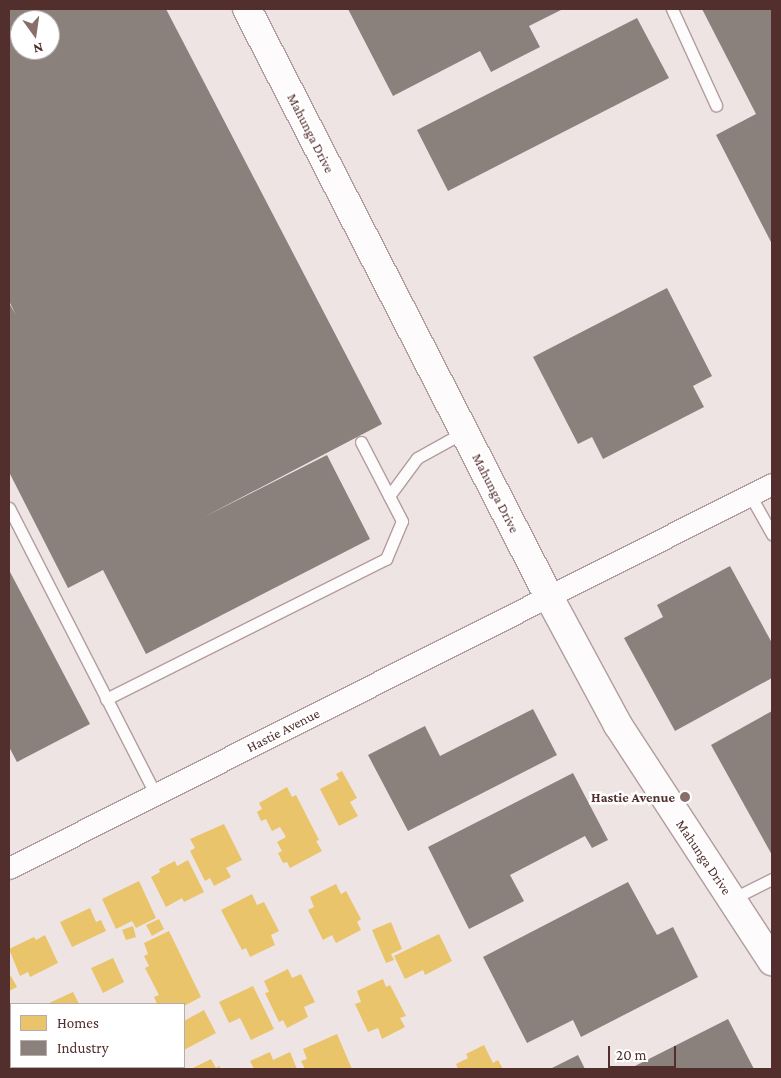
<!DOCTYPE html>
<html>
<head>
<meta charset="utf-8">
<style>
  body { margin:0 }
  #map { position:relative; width:781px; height:1078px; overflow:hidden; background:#efe4e4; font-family:"Crimson Pro",serif }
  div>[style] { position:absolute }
  .homes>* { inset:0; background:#e9c46a }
  .industry>* { inset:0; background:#8a817c }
  .roads { filter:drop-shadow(1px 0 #b19d9c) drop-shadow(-1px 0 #b19d9c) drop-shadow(0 1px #b19d9c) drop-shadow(0 -1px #b19d9c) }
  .service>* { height:11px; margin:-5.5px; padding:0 5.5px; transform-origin:5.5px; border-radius:5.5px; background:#fdfbfb }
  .minor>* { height:21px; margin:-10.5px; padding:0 10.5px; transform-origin:10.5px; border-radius:10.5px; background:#fdfbfb }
  .secondary>* { height:28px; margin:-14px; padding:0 14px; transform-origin:14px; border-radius:14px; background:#fdfbfb }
  .dots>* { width:14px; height:14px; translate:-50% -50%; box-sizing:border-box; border:2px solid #fff; border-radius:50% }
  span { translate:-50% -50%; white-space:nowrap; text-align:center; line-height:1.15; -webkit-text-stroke:5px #fff; paint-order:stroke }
  .street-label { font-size:14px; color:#522e2c }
  .poi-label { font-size:14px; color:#522e2c; font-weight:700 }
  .right { translate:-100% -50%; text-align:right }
  .frame { position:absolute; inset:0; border:10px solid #522e2c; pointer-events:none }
  .legend { position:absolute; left:10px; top:1003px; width:175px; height:65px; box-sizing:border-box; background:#fff; border:1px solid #baabab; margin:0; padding:6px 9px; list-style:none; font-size:15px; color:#522e2c }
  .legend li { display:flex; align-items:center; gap:10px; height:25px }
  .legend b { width:25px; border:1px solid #baabab }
  .north { position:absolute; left:10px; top:10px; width:50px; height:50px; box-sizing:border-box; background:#fff; border:1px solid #baabab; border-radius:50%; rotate:166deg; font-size:14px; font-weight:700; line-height:20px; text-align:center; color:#522e2c }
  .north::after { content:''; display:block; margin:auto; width:18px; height:22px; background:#896e6c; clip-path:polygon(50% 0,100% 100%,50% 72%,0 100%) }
  .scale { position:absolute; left:608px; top:1046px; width:68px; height:22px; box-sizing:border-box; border:2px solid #522e2c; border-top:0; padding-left:6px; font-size:15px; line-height:18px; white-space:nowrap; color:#522e2c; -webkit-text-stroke:4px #fff; paint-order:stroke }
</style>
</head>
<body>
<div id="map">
  <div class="homes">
    <div style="clip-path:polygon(342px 771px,357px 798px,350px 802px,358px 816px,339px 826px,320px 789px,339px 779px,336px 774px)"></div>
    <div style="clip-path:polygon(287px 787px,292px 797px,296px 795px,319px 840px,316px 841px,322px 851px,290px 868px,287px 862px,283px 863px,278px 853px,282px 851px,277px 842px,286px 837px,280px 827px,272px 831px,266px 819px,261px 821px,257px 812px,262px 809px,259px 803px)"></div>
    <div style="clip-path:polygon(224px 824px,242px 860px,226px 868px,231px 877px,214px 886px,210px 878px,205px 881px,190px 851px,195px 848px,190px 839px)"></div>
    <div style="clip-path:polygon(188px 860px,204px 892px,184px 902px,182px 898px,166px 907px,151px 877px,160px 872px,159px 869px,175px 861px,177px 866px)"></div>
    <div style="clip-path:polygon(139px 881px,156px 918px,136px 928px,132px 921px,116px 929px,102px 899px)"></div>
    <div style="clip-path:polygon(336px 884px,341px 894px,346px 891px,361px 919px,357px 922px,361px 930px,336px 943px,332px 935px,323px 940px,308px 910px,314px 907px,310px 897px)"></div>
    <div style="clip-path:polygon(252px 894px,257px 905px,264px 902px,279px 931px,271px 935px,275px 945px,250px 957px,246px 948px,242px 950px,221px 910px)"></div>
    <div style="clip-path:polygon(90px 908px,96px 922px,101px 920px,106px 931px,72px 947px,60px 922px)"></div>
    <div style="clip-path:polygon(159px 919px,164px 929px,152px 936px,146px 925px)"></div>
    <div style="clip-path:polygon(391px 922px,402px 949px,391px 954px,394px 960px,386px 963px,372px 930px)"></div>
    <div style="clip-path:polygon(133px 926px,136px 937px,126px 940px,122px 930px)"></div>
    <div style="clip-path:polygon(169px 931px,201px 997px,184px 1006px,157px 1004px,154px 997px,159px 995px,145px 968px,149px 966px,144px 956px,148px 954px,144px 943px)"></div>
    <div style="clip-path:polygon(439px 934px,452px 961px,425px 975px,423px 970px,405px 979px,394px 956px)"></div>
    <div style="clip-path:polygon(45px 935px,58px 963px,30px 977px,28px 972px,20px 976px,9px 949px,34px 937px,36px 940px)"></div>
    <div style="clip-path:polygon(113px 958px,124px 982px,103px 993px,91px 968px)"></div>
    <div style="clip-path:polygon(288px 969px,292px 978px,301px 974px,315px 1002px,304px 1007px,308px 1017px,287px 1028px,283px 1020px,279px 1022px,265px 993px,269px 992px,264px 981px)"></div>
    <div style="clip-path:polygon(11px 976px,17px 987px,9px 991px,9px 978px)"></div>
    <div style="clip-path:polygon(383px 979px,386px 987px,390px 985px,406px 1016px,400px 1018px,405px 1027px,382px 1039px,378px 1028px,368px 1032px,355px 1004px,361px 1002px,357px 991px)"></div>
    <div style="clip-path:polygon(253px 986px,274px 1029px,251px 1040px,240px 1018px,229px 1023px,219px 1002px)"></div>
    <div style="clip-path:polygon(73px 992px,79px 1004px,47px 1004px)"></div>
    <div style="clip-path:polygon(204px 1010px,216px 1033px,184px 1050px,184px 1021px)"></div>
    <div style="clip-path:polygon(11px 1013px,11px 1039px,9px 1036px,9px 1014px)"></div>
    <div style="clip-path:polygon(337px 1034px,352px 1069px,305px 1069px,301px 1061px,307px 1059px,303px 1049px)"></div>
    <div style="clip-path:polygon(484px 1045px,493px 1063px,498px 1060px,503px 1069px,458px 1069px,456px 1064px,468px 1058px,466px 1054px)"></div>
    <div style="clip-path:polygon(270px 1052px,273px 1060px,290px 1052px,297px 1069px,254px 1069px,250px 1061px)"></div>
    <div style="clip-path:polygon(211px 1059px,216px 1068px,219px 1066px,221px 1069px,191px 1069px)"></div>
    <div style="clip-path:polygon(11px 1062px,11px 1067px,45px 1067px,40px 1069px,9px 1069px,9px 1063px)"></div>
  </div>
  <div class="industry">
    <div style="clip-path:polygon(evenodd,9px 9px,166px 9px,382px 424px,204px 517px,327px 455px,370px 539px,146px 654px,103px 570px,68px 588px,9px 472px,9px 303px,16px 315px,9px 301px,9px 9px,20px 20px,50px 20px,50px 50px,20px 50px,20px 20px)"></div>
    <div style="clip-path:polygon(348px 9px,563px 9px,529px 26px,540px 47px,491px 72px,480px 51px,393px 96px)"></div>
    <div style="clip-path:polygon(702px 9px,772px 9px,772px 244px,716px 135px,756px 114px)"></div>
    <div style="clip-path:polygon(637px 18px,669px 78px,448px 191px,417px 130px)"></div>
    <div style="clip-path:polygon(667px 288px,712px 376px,693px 386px,704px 407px,603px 459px,592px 437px,578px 444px,533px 357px)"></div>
    <div style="clip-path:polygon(730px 566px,772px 643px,772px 678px,675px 731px,624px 638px,663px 617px,657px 605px)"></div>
    <div style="clip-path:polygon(9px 570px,90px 724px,17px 762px,9px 747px)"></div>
    <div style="clip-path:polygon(533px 709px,557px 755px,408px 831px,368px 755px,425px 726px,440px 756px)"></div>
    <div style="clip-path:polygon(772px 711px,772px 855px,711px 745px)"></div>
    <div style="clip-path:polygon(573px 773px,608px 840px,592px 848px,585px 836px,510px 875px,524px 901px,469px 929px,428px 847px)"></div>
    <div style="clip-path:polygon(628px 882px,657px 935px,673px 927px,698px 977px,581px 1037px,573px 1020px,527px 1043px,483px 957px)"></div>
    <div style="clip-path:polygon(728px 1019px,754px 1069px,629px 1069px)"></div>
    <div style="clip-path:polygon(578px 1055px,585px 1069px,550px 1069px)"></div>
  </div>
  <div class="roads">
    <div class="service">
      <div style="left:672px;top:9px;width:106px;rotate:65.4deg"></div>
      <div style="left:750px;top:495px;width:45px;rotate:60.6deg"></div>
      <div style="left:389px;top:496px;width:47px;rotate:-53.6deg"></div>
      <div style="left:417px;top:458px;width:54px;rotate:-29deg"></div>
      <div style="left:9px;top:508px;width:322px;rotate:62.9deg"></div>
      <div style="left:106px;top:699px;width:313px;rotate:-26.6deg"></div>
      <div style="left:386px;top:559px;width:41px;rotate:-67.2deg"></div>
      <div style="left:402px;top:521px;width:89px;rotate:-117.4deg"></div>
      <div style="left:732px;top:899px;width:45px;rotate:-26.6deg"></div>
    </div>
    <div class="minor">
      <div style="left:9px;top:868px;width:854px;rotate:-26.72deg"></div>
    </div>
    <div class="secondary">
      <div style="left:247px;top:9px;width:661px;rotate:62.81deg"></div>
      <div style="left:549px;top:597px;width:145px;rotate:61.7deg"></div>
      <div style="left:618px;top:725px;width:282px;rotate:56.9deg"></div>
    </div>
  </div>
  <div class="dots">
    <div style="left:685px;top:797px;background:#896e6c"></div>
  </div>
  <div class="street-label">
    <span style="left:311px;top:133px;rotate:63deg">Mahunga Drive</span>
    <span style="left:496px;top:493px;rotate:63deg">Mahunga Drive</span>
    <span style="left:283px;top:730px;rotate:-27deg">Hastie Avenue</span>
    <span style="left:704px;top:857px;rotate:56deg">Mahunga Drive</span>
  </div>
  <div class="poi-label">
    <span class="right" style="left:675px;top:797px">Hastie Avenue</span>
  </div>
  <div class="frame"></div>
  <ul class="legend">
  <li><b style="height:14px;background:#e9c46a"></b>Homes</li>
  <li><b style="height:14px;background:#8a817c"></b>Industry</li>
  </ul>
  <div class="north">N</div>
  <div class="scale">20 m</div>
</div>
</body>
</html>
